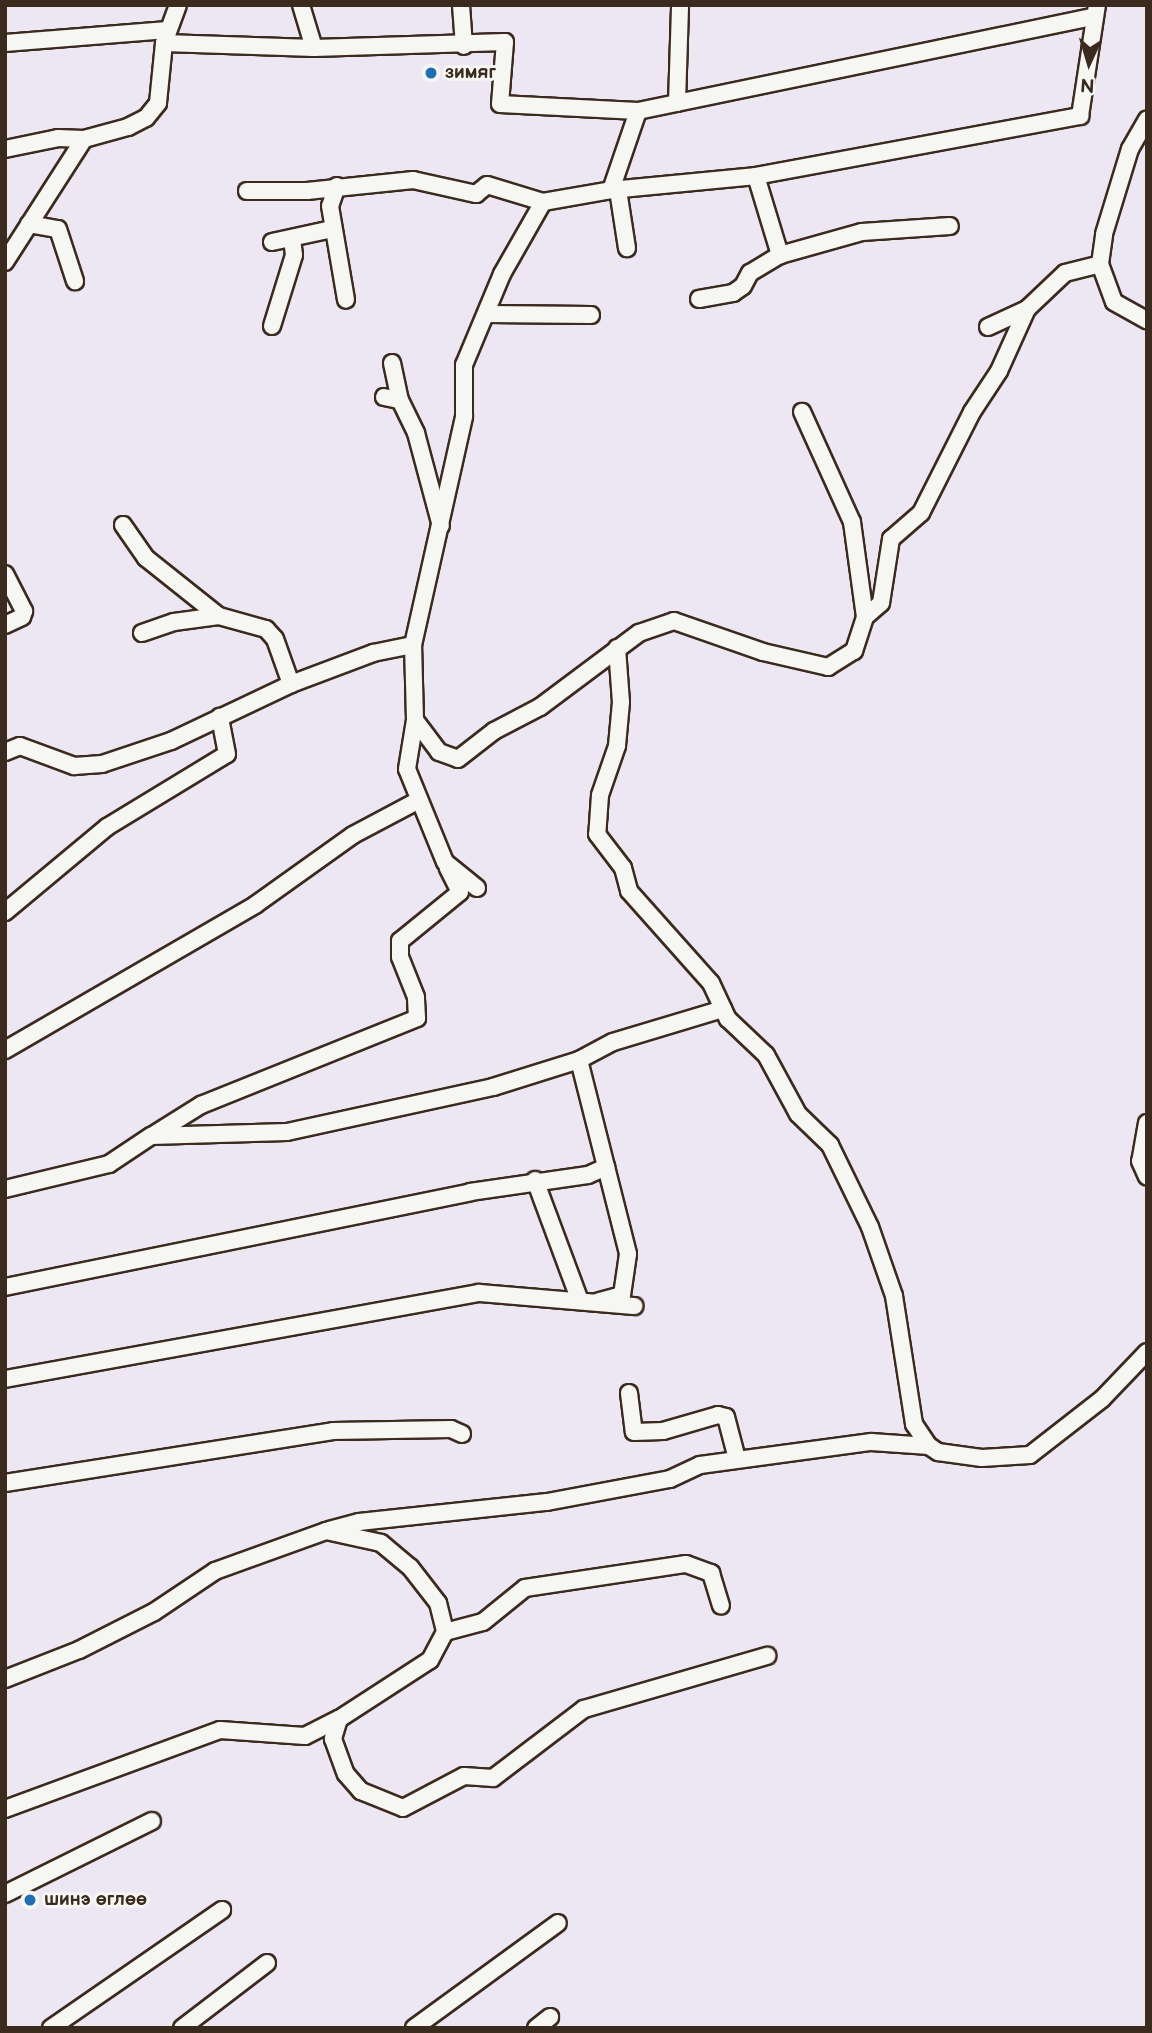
<!DOCTYPE html>
<html>
<head>
<meta charset="utf-8">
<style>
  body { margin:0 }
  #map { position:relative; width:1152px; height:2033px; overflow:hidden; background:#ede7f3; font-family:"Balsamiq Sans",sans-serif }
  div>[style] { position:absolute }
  .roads { filter:drop-shadow(2px 0 #3b2a1e) drop-shadow(-2px 0 #3b2a1e) drop-shadow(0 2px #3b2a1e) drop-shadow(0 -2px #3b2a1e) }
  .street>* { height:16px; margin:-8px; padding:0 8px; transform-origin:8px; border-radius:8px; background:#f6f6f2 }
  .dots>* { width:19px; height:19px; translate:-50% -50%; box-sizing:border-box; border:4px solid #f6f6f2; border-radius:50% }
  span { translate:-50% -50%; white-space:nowrap; text-align:center; line-height:1.15; -webkit-text-stroke:6px #f6f6f2; paint-order:stroke }
  .poi-label { font-size:19px; color:#3b2a1e; font-weight:700 }
  .left { translate:0 -50%; text-align:left }
  .frame { position:absolute; inset:0; border:7px solid #3b2a1e; pointer-events:none }
  .north { position:absolute; left:1054px; top:28px; width:70px; height:70px; -webkit-text-stroke:5px #f6f6f2; paint-order:stroke; rotate:184deg; font-size:19px; font-weight:700; line-height:28px; text-align:center; color:#3b2a1e }
  .north::after { content:''; display:block; margin:auto; width:24px; height:32px; background:#3b2a1e; clip-path:polygon(50% 0,100% 100%,50% 72%,0 100%) }
</style>
</head>
<body>
<div id="map">
  <div class="roads">
    <div class="street">
      <div style="left:301px;top:5px;width:45px;rotate:73.2deg"></div>
      <div style="left:461px;top:5px;width:41px;rotate:85.8deg"></div>
      <div style="left:5px;top:43px;width:163px;rotate:-4.6deg"></div>
      <div style="left:164px;top:43px;width:150px;rotate:1.9deg"></div>
      <div style="left:314px;top:48px;width:191px;rotate:-1.8deg"></div>
      <div style="left:505px;top:42px;width:62px;rotate:94.6deg"></div>
      <div style="left:500px;top:104px;width:138px;rotate:2.9deg"></div>
      <div style="left:638px;top:111px;width:464px;rotate:-11.7deg"></div>
      <div style="left:677px;top:103px;width:98px;rotate:-88.2deg"></div>
      <div style="left:5px;top:149px;width:54px;rotate:-11.7deg"></div>
      <div style="left:58px;top:138px;width:26px;rotate:2deg"></div>
      <div style="left:756px;top:176px;width:83px;rotate:73.1deg"></div>
      <div style="left:780px;top:255px;width:85px;rotate:-15.7deg"></div>
      <div style="left:862px;top:232px;width:88px;rotate:-3.9deg"></div>
      <div style="left:337px;top:186px;width:21px;rotate:109deg"></div>
      <div style="left:330px;top:206px;width:95px;rotate:80.3deg"></div>
      <div style="left:611px;top:190px;width:83px;rotate:-71.1deg"></div>
      <div style="left:618px;top:190px;width:59px;rotate:81.2deg"></div>
      <div style="left:247px;top:191px;width:60px"></div>
      <div style="left:307px;top:191px;width:107px;rotate:-5.9deg"></div>
      <div style="left:413px;top:180px;width:65px;rotate:12.5deg"></div>
      <div style="left:476px;top:194px;width:14px;rotate:-39deg"></div>
      <div style="left:487px;top:185px;width:59px;rotate:16.9deg"></div>
      <div style="left:543px;top:202px;width:69px;rotate:-10deg"></div>
      <div style="left:611px;top:190px;width:146px;rotate:-5.5deg"></div>
      <div style="left:756px;top:176px;width:330px;rotate:-10.5deg"></div>
      <div style="left:1080px;top:116px;width:112px;rotate:-81.3deg"></div>
      <div style="left:29px;top:224px;width:29px;rotate:10deg"></div>
      <div style="left:58px;top:229px;width:55px;rotate:71.9deg"></div>
      <div style="left:272px;top:242px;width:61px;rotate:-12.2deg"></div>
      <div style="left:5px;top:262px;width:146px;rotate:-57.3deg"></div>
      <div style="left:84px;top:139px;width:46px;rotate:-15.3deg"></div>
      <div style="left:128px;top:127px;width:20px;rotate:-27deg"></div>
      <div style="left:146px;top:118px;width:19px;rotate:-51deg"></div>
      <div style="left:158px;top:103px;width:60px;rotate:-84.3deg"></div>
      <div style="left:164px;top:43px;width:40px;rotate:-69.8deg"></div>
      <div style="left:1100px;top:264px;width:40px;rotate:69.8deg"></div>
      <div style="left:1114px;top:302px;width:38px;rotate:29deg"></div>
      <div style="left:699px;top:299px;width:35px;rotate:-10deg"></div>
      <div style="left:733px;top:293px;width:12px;rotate:-35deg"></div>
      <div style="left:743px;top:286px;width:15px;rotate:-62deg"></div>
      <div style="left:750px;top:273px;width:35px;rotate:-31deg"></div>
      <div style="left:488px;top:314px;width:103px;rotate:0.6deg"></div>
      <div style="left:272px;top:326px;width:74px;rotate:-72.8deg"></div>
      <div style="left:294px;top:255px;width:16px;rotate:-97deg"></div>
      <div style="left:988px;top:327px;width:43px;rotate:-24.8deg"></div>
      <div style="left:392px;top:363px;width:38px;rotate:78deg"></div>
      <div style="left:384px;top:397px;width:16px;rotate:11deg"></div>
      <div style="left:400px;top:400px;width:37px;rotate:64deg"></div>
      <div style="left:416px;top:433px;width:96px;rotate:75deg"></div>
      <div style="left:123px;top:525px;width:40px;rotate:55.1deg"></div>
      <div style="left:146px;top:558px;width:93px;rotate:38.5deg"></div>
      <div style="left:219px;top:616px;width:49px;rotate:15.5deg"></div>
      <div style="left:266px;top:629px;width:13px;rotate:48deg"></div>
      <div style="left:275px;top:639px;width:48px;rotate:70.4deg"></div>
      <div style="left:5px;top:574px;width:42px;rotate:62.8deg"></div>
      <div style="left:24px;top:611px;width:6px;rotate:108deg"></div>
      <div style="left:22px;top:617px;width:19px;rotate:155deg"></div>
      <div style="left:865px;top:617px;width:21px;rotate:-41deg"></div>
      <div style="left:881px;top:603px;width:65px;rotate:-81.1deg"></div>
      <div style="left:891px;top:539px;width:40px;rotate:-41deg"></div>
      <div style="left:921px;top:513px;width:113px;rotate:-63.2deg"></div>
      <div style="left:972px;top:412px;width:49px;rotate:-56.6deg"></div>
      <div style="left:999px;top:371px;width:68px;rotate:-65.7deg"></div>
      <div style="left:1027px;top:309px;width:52px;rotate:-43.5deg"></div>
      <div style="left:1065px;top:273px;width:36px;rotate:-14deg"></div>
      <div style="left:1100px;top:264px;width:30px;rotate:-82deg"></div>
      <div style="left:1104px;top:234px;width:89px;rotate:-73deg"></div>
      <div style="left:1130px;top:149px;width:34px;rotate:-60deg"></div>
      <div style="left:142px;top:633px;width:34px;rotate:-19deg"></div>
      <div style="left:174px;top:622px;width:45px;rotate:-7.6deg"></div>
      <div style="left:617px;top:648px;width:54px;rotate:85.8deg"></div>
      <div style="left:621px;top:702px;width:44px;rotate:95.2deg"></div>
      <div style="left:617px;top:746px;width:52px;rotate:109.1deg"></div>
      <div style="left:600px;top:795px;width:39px;rotate:94deg"></div>
      <div style="left:597px;top:834px;width:43px;rotate:52.6deg"></div>
      <div style="left:623px;top:868px;width:24px;rotate:75deg"></div>
      <div style="left:629px;top:891px;width:123px;rotate:48.3deg"></div>
      <div style="left:711px;top:983px;width:40px;rotate:65deg"></div>
      <div style="left:728px;top:1019px;width:52px;rotate:43.5deg"></div>
      <div style="left:766px;top:1055px;width:67px;rotate:61.5deg"></div>
      <div style="left:798px;top:1114px;width:45px;rotate:44.1deg"></div>
      <div style="left:830px;top:1145px;width:91px;rotate:64deg"></div>
      <div style="left:870px;top:1227px;width:73px;rotate:70.8deg"></div>
      <div style="left:894px;top:1296px;width:130px;rotate:81.1deg"></div>
      <div style="left:914px;top:1424px;width:27px;rotate:56deg"></div>
      <div style="left:415px;top:720px;width:40px;rotate:53deg"></div>
      <div style="left:439px;top:752px;width:20px;rotate:20deg"></div>
      <div style="left:458px;top:759px;width:46px;rotate:-37.9deg"></div>
      <div style="left:494px;top:731px;width:52px;rotate:-27.6deg"></div>
      <div style="left:540px;top:707px;width:124px;rotate:-36.8deg"></div>
      <div style="left:639px;top:633px;width:37px;rotate:-19deg"></div>
      <div style="left:674px;top:621px;width:94px;rotate:19.2deg"></div>
      <div style="left:763px;top:652px;width:67px;rotate:13deg"></div>
      <div style="left:828px;top:667px;width:31px;rotate:-32deg"></div>
      <div style="left:854px;top:651px;width:36px;rotate:-72deg"></div>
      <div style="left:865px;top:617px;width:96px;rotate:-97.8deg"></div>
      <div style="left:852px;top:522px;width:121px;rotate:-114.4deg"></div>
      <div style="left:5px;top:752px;width:16px;rotate:-22deg"></div>
      <div style="left:20px;top:746px;width:58px;rotate:20.3deg"></div>
      <div style="left:74px;top:766px;width:28px;rotate:-4deg"></div>
      <div style="left:102px;top:764px;width:73px;rotate:-18.4deg"></div>
      <div style="left:171px;top:741px;width:133px;rotate:-25.4deg"></div>
      <div style="left:291px;top:684px;width:88px;rotate:-20.7deg"></div>
      <div style="left:373px;top:653px;width:41px;rotate:-11.3deg"></div>
      <div style="left:477px;top:888px;width:41px;rotate:-140.9deg"></div>
      <div style="left:445px;top:862px;width:100px;rotate:-112.2deg"></div>
      <div style="left:407px;top:769px;width:50px;rotate:-80.7deg"></div>
      <div style="left:415px;top:720px;width:75px;rotate:-91.5deg"></div>
      <div style="left:413px;top:645px;width:235px;rotate:-77.4deg"></div>
      <div style="left:464px;top:416px;width:51px;rotate:-90deg"></div>
      <div style="left:464px;top:365px;width:99px;rotate:-67.3deg"></div>
      <div style="left:502px;top:274px;width:83px;rotate:-60.3deg"></div>
      <div style="left:5px;top:912px;width:133px;rotate:-39.8deg"></div>
      <div style="left:107px;top:827px;width:140px;rotate:-31.3deg"></div>
      <div style="left:227px;top:754px;width:38px;rotate:-101deg"></div>
      <div style="left:5px;top:1050px;width:289px;rotate:-30.1deg"></div>
      <div style="left:255px;top:905px;width:120px;rotate:-35.5deg"></div>
      <div style="left:353px;top:835px;width:75px;rotate:-27.9deg"></div>
      <div style="left:579px;top:1060px;width:38px;rotate:-28deg"></div>
      <div style="left:613px;top:1042px;width:115px;rotate:-16.7deg"></div>
      <div style="left:1147px;top:1123px;width:39px;rotate:100deg"></div>
      <div style="left:1140px;top:1161px;width:17px;rotate:66deg"></div>
      <div style="left:153px;top:1135px;width:57px;rotate:-32deg"></div>
      <div style="left:201px;top:1105px;width:233px;rotate:-21.9deg"></div>
      <div style="left:417px;top:1018px;width:21px;rotate:-93deg"></div>
      <div style="left:416px;top:997px;width:43px;rotate:-111.8deg"></div>
      <div style="left:400px;top:957px;width:16px;rotate:-90deg"></div>
      <div style="left:400px;top:941px;width:77px;rotate:-39.2deg"></div>
      <div style="left:460px;top:892px;width:27px;rotate:-117deg"></div>
      <div style="left:535px;top:1180px;width:126px;rotate:69.6deg"></div>
      <div style="left:5px;top:1189px;width:107px;rotate:-13.5deg"></div>
      <div style="left:109px;top:1164px;width:50px;rotate:-33.7deg"></div>
      <div style="left:151px;top:1136px;width:136px;rotate:-1.7deg"></div>
      <div style="left:287px;top:1132px;width:211px;rotate:-12.3deg"></div>
      <div style="left:493px;top:1087px;width:90px;rotate:-17.4deg"></div>
      <div style="left:579px;top:1060px;width:200px;rotate:75.8deg"></div>
      <div style="left:628px;top:1254px;width:41px;rotate:98.3deg"></div>
      <div style="left:622px;top:1295px;width:24px;rotate:165deg"></div>
      <div style="left:5px;top:1287px;width:475px;rotate:-11.5deg"></div>
      <div style="left:470px;top:1192px;width:119px;rotate:-8.2deg"></div>
      <div style="left:588px;top:1175px;width:20px;rotate:-24deg"></div>
      <div style="left:5px;top:1379px;width:482px;rotate:-10.3deg"></div>
      <div style="left:479px;top:1293px;width:156px;rotate:4.8deg"></div>
      <div style="left:629px;top:1393px;width:39px;rotate:83deg"></div>
      <div style="left:634px;top:1432px;width:29px;rotate:-2deg"></div>
      <div style="left:663px;top:1431px;width:57px;rotate:-16.2deg"></div>
      <div style="left:718px;top:1415px;width:8px;rotate:14deg"></div>
      <div style="left:726px;top:1417px;width:43px;rotate:75.3deg"></div>
      <div style="left:5px;top:1483px;width:332px;rotate:-9deg"></div>
      <div style="left:333px;top:1431px;width:118px;rotate:-1deg"></div>
      <div style="left:451px;top:1429px;width:12px;rotate:24deg"></div>
      <div style="left:329px;top:1530px;width:31px;rotate:-15deg"></div>
      <div style="left:359px;top:1522px;width:189px;rotate:-6.1deg"></div>
      <div style="left:547px;top:1502px;width:125px;rotate:-10.6deg"></div>
      <div style="left:670px;top:1479px;width:33px;rotate:-25deg"></div>
      <div style="left:700px;top:1465px;width:173px;rotate:-7.7deg"></div>
      <div style="left:871px;top:1442px;width:58px;rotate:3.9deg"></div>
      <div style="left:929px;top:1446px;width:11px;rotate:34deg"></div>
      <div style="left:938px;top:1452px;width:44px;rotate:7.8deg"></div>
      <div style="left:982px;top:1458px;width:48px;rotate:-3.6deg"></div>
      <div style="left:1030px;top:1455px;width:91px;rotate:-37.9deg"></div>
      <div style="left:1102px;top:1399px;width:65px;rotate:-46.2deg"></div>
      <div style="left:445px;top:1632px;width:39px;rotate:-15deg"></div>
      <div style="left:483px;top:1622px;width:54px;rotate:-39deg"></div>
      <div style="left:525px;top:1588px;width:163px;rotate:-8.5deg"></div>
      <div style="left:686px;top:1564px;width:27px;rotate:20deg"></div>
      <div style="left:711px;top:1573px;width:34px;rotate:73deg"></div>
      <div style="left:5px;top:1679px;width:79px;rotate:-21.4deg"></div>
      <div style="left:79px;top:1650px;width:84px;rotate:-26.9deg"></div>
      <div style="left:154px;top:1612px;width:73px;rotate:-33.9deg"></div>
      <div style="left:215px;top:1571px;width:118px;rotate:-19.8deg"></div>
      <div style="left:326px;top:1531px;width:56px;rotate:12.3deg"></div>
      <div style="left:381px;top:1543px;width:38px;rotate:40deg"></div>
      <div style="left:410px;top:1567px;width:46px;rotate:52.1deg"></div>
      <div style="left:438px;top:1603px;width:30px;rotate:76deg"></div>
      <div style="left:445px;top:1632px;width:32px;rotate:118deg"></div>
      <div style="left:430px;top:1660px;width:108px;rotate:147deg"></div>
      <div style="left:339px;top:1719px;width:21px;rotate:107deg"></div>
      <div style="left:333px;top:1739px;width:37px;rotate:70deg"></div>
      <div style="left:346px;top:1774px;width:23px;rotate:49deg"></div>
      <div style="left:361px;top:1791px;width:45px;rotate:22deg"></div>
      <div style="left:403px;top:1808px;width:69px;rotate:-27.7deg"></div>
      <div style="left:464px;top:1776px;width:29px;rotate:4deg"></div>
      <div style="left:493px;top:1778px;width:114px;rotate:-37.2deg"></div>
      <div style="left:584px;top:1709px;width:191px;rotate:-16.2deg"></div>
      <div style="left:5px;top:1809px;width:229px;rotate:-20.2deg"></div>
      <div style="left:220px;top:1730px;width:85px;rotate:4deg"></div>
      <div style="left:305px;top:1736px;width:38px;rotate:-27deg"></div>
      <div style="left:5px;top:1894px;width:164px;rotate:-26.4deg"></div>
      <div style="left:51px;top:2028px;width:208px;rotate:-34.6deg"></div>
      <div style="left:182px;top:2028px;width:107px;rotate:-37.4deg"></div>
      <div style="left:414px;top:2028px;width:178px;rotate:-36.1deg"></div>
      <div style="left:536px;top:2028px;width:18px;rotate:-38deg"></div>
    </div>
  </div>
  <div class="dots">
    <div style="left:431px;top:73px;background:#1f6fb2"></div>
    <div style="left:30px;top:1900px;background:#1f6fb2"></div>
  </div>
  <div class="poi-label">
    <span class="left" style="left:445px;top:73px">зимяг</span>
    <span class="left" style="left:44px;top:1900px">шинэ өглөө</span>
  </div>
  <div class="frame"></div>
  <div class="north">N</div>
</div>
</body>
</html>
